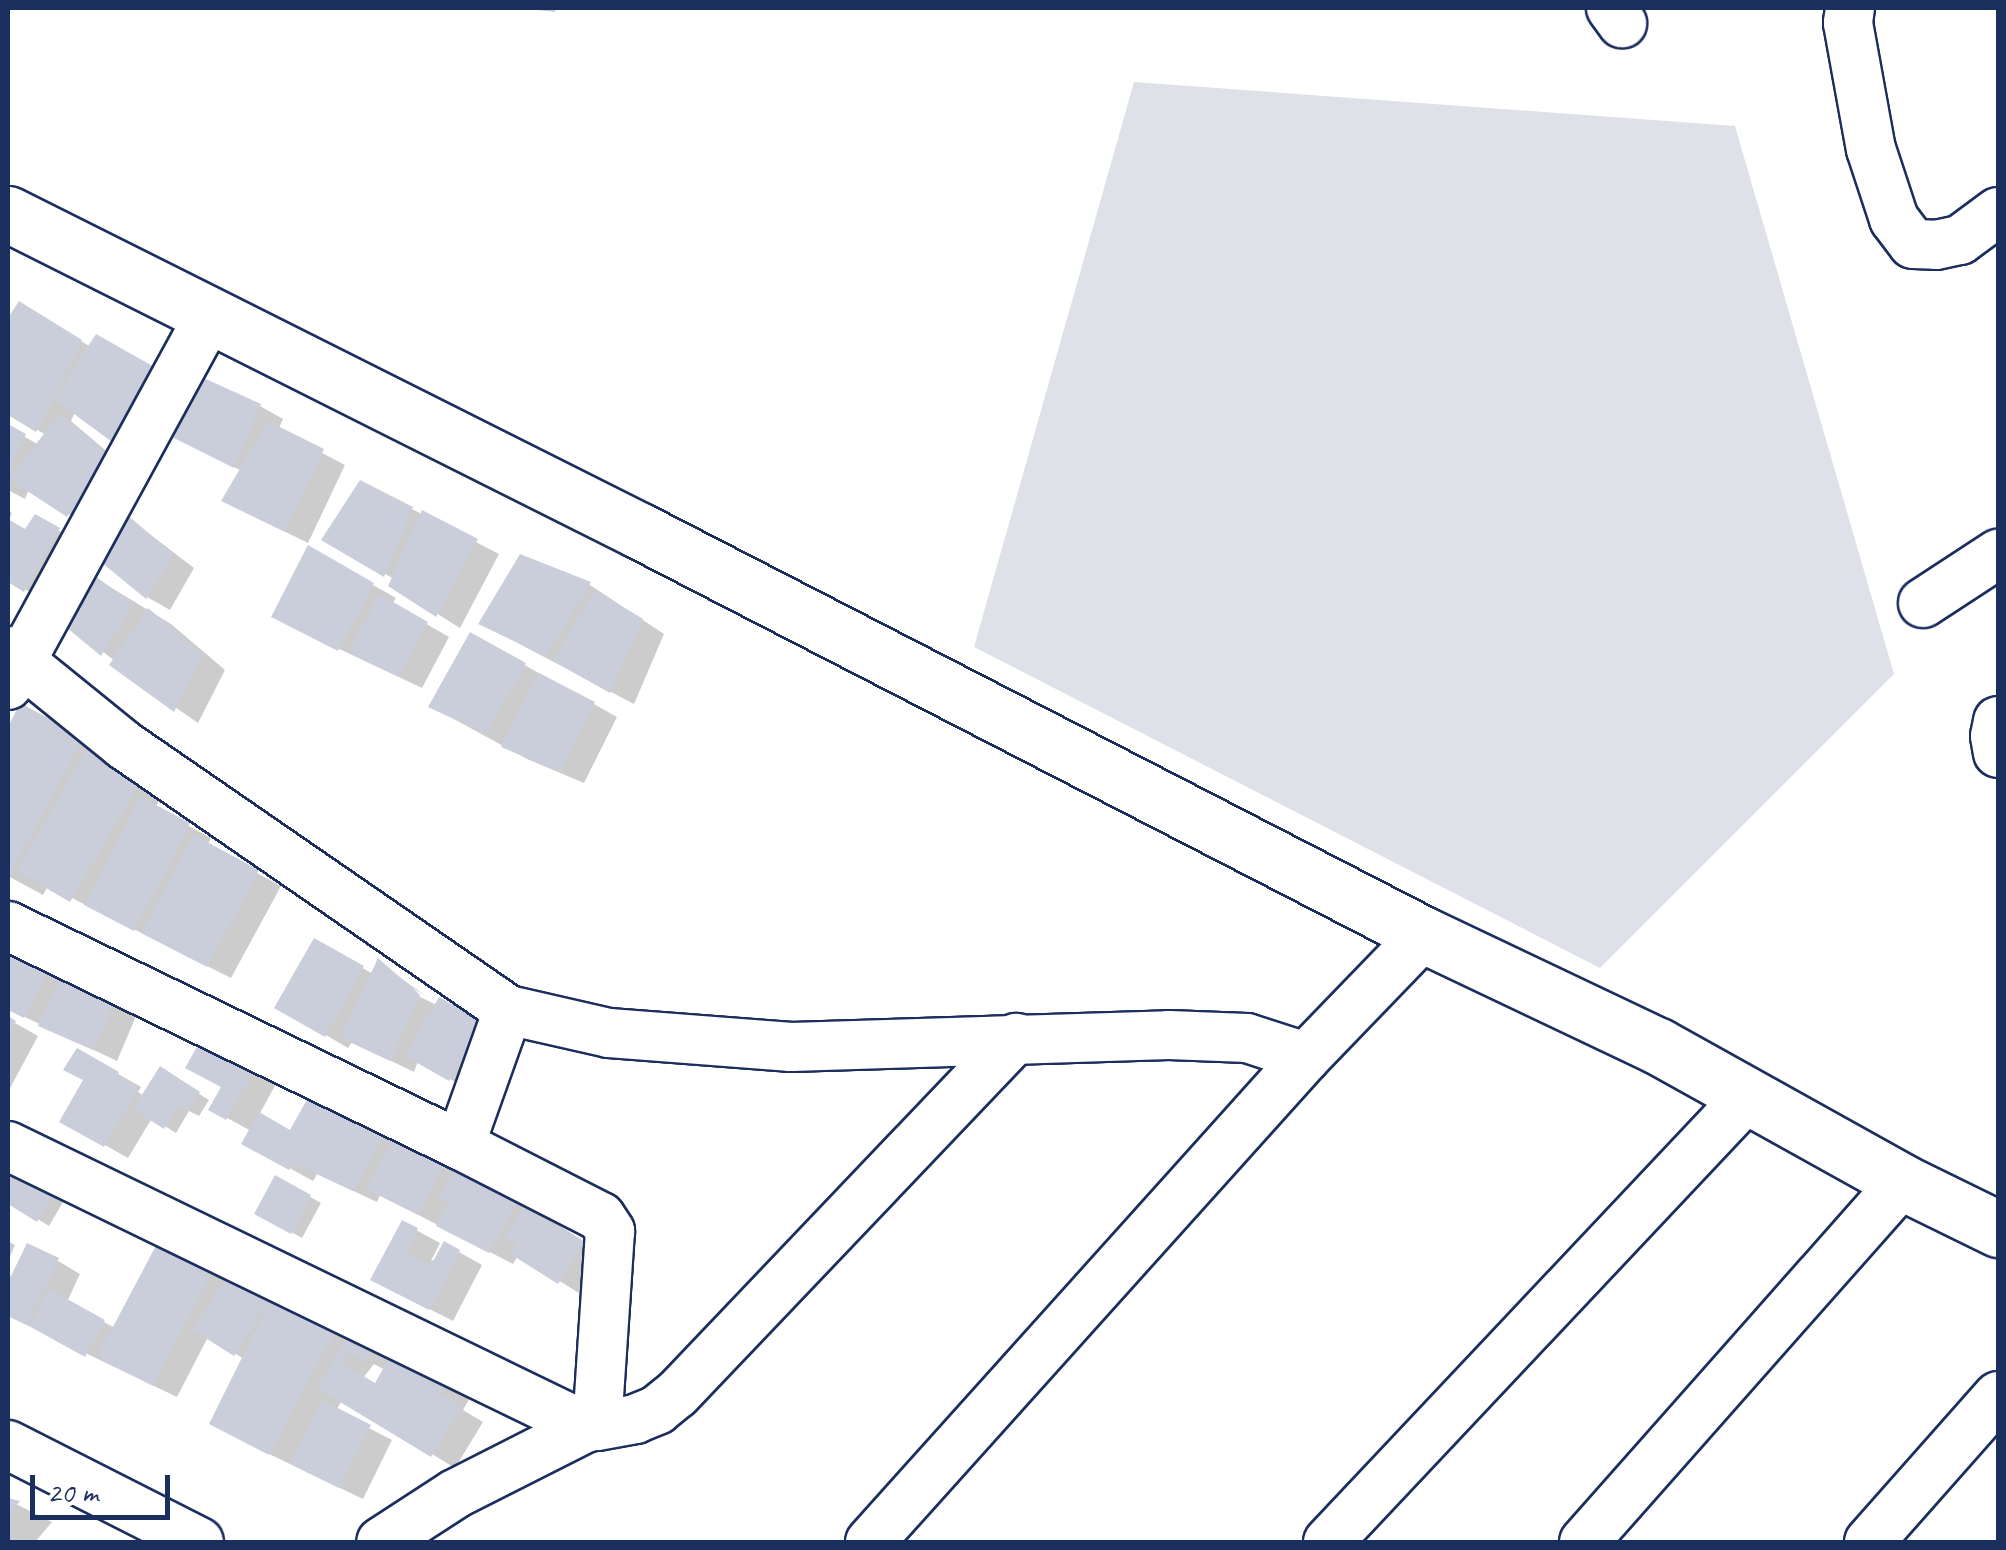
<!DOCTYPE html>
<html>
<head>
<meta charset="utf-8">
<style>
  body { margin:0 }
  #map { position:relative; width:2006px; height:1550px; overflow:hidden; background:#fff; font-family:Caveat,sans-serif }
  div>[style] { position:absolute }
  .green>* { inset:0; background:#dee1e7 }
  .shadow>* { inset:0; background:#0003 }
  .building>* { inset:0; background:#caceda }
  .roads { filter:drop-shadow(2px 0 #1b2f5e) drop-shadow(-2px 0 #1b2f5e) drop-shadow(0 2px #1b2f5e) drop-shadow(0 -2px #1b2f5e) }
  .minor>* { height:48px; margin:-24px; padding:0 24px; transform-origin:24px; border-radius:24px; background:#fff }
  .major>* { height:55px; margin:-27.5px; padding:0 27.5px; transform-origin:27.5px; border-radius:27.5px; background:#fff }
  span { translate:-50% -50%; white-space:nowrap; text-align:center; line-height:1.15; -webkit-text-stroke:10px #fff; paint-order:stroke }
  .frame { position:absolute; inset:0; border:10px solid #1b2f5e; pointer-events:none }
  .scale { position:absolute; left:30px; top:1475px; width:140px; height:45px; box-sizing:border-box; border:5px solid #1b2f5e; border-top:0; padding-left:12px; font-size:30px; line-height:35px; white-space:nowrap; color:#1b2f5e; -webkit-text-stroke:8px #fff; paint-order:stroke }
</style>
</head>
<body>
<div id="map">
  <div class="green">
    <div style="clip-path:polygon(1134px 82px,1735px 126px,1894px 674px,1600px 968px,974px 647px)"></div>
  </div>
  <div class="shadow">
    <div style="clip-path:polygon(519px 8px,556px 8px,555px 12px)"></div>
    <div style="clip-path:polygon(19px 304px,91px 347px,178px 383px,136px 453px,75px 412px,71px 421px,131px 472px,91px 528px,29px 489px,25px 499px,8px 490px,8px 427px,39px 445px,46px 435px,8px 412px,8px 323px)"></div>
    <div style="clip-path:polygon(260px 406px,283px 419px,278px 430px,345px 465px,308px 543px,247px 513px,242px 471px,194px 447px)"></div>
    <div style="clip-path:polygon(412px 509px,499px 554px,460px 628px,391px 585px,394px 579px,325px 539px)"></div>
    <div style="clip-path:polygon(8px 510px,12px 513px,8px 522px,26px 532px,36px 518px,81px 543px,48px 603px,8px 579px)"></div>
    <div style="clip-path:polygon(126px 516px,194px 568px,170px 610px,147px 597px)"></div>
    <div style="clip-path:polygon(309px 549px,396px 598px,392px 604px,449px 637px,422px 688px,297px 629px)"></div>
    <div style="clip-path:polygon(521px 557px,590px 585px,664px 634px,634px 704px,481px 624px)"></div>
    <div style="clip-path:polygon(92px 576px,171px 624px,225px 670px,198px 723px,113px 664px,115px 661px,65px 623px)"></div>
    <div style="clip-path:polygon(471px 635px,617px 717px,584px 783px,527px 759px,454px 719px)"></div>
    <div style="clip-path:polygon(21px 706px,82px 739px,163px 793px,155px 808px,211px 838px,207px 846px,281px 886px,231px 978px,48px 886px,43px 895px,8px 876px,8px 732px)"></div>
    <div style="clip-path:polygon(315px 941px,373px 974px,379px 962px,424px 995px,410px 987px,408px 991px,504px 1038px,473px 1092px,418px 1061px,414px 1072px,352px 1042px,348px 1048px,278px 1007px)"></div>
    <div style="clip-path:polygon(8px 942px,142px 1002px,117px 1061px,8px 1009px,11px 972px,8px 971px)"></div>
    <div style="clip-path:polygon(8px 1019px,38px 1036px,8px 1092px)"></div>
    <div style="clip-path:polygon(78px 1051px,141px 1087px,138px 1092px,144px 1096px,160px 1069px,209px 1100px,199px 1116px,189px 1111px,176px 1133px,152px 1118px,128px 1158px,62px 1121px,86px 1080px)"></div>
    <div style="clip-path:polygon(189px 1067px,282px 1073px,259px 1115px,291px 1133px,317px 1087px,411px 1140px,406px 1149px,517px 1200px,606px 1257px,582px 1295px,518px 1255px,513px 1264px,380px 1195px,377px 1202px,317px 1174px,313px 1181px,244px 1143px,251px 1131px,211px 1109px,224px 1087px)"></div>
    <div style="clip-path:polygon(8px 1153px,70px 1190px,49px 1226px,8px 1201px)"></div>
    <div style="clip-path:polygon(276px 1178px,321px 1203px,302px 1238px,257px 1213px)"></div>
    <div style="clip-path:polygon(403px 1223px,440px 1243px,431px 1261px,459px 1252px,482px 1265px,453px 1321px,396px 1292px)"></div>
    <div style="clip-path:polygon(8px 1241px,15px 1245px,8px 1261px)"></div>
    <div style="clip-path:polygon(evenodd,161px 1242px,471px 1396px,463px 1410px,483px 1422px,455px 1468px,342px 1400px,336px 1411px,392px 1440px,363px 1499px,246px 1443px,244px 1359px,208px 1337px,177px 1397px,8px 1316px,8px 1277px,58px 1261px,80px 1274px,67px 1302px,115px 1328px,161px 1242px,374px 1364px,385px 1370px,376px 1386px,363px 1378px,374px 1364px)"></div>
    <div style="clip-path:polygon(8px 1500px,52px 1522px,35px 1542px,8px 1542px)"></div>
  </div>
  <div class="building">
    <div style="clip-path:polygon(19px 301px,82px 340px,36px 432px,8px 415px,8px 318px)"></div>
    <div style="clip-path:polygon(96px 334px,156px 368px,112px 442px,54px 399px)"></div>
    <div style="clip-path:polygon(197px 375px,261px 404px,234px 468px,168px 435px)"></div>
    <div style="clip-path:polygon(60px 413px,110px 457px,67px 517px,9px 479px)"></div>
    <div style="clip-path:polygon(268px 421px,324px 449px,285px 532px,221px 501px)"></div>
    <div style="clip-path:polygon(8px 424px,26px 434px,8px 474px)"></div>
    <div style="clip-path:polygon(360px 480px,413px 507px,384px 577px,321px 540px)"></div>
    <div style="clip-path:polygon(422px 510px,478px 539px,436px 617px,388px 586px)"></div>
    <div style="clip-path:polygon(125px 513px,173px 554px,146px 599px,90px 553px)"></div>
    <div style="clip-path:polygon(35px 514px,60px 528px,24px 592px,8px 582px,8px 519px,25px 529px)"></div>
    <div style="clip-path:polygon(308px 545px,374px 583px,338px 651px,271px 617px)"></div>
    <div style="clip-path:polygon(520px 554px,591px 582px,546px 656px,478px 624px)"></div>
    <div style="clip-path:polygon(91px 573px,133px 604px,101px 656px,61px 623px)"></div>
    <div style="clip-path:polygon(595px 590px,643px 619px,610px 693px,553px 661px)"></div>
    <div style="clip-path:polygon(379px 594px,428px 622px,399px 677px,349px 653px)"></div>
    <div style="clip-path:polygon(148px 608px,203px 655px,174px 712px,109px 665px)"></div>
    <div style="clip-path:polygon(470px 632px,526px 663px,486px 734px,428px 707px)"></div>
    <div style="clip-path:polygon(539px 673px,595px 702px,561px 772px,501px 747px)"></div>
    <div style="clip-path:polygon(20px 703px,84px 737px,8px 878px,8px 727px)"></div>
    <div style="clip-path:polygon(88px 747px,142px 778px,70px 902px,17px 871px)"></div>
    <div style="clip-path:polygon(141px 797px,190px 823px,134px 931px,84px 905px)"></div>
    <div style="clip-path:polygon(194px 835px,259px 870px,207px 967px,141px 933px)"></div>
    <div style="clip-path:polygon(314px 938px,364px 966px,325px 1037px,274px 1008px)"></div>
    <div style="clip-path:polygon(8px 939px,52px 962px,24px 1018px,8px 1010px)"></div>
    <div style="clip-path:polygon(378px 958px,420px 995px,390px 1061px,341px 1038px)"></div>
    <div style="clip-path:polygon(66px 962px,121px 986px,93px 1050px,38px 1026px)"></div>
    <div style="clip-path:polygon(439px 997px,483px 1022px,449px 1081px,405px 1056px)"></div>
    <div style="clip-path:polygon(8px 1016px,16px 1021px,8px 1037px)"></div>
    <div style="clip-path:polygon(207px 1029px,261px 1058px,226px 1120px,208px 1110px,221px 1087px,185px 1068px)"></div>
    <div style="clip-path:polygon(77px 1048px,119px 1072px,117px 1077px,138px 1089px,104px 1147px,59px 1122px,83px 1080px,63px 1070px)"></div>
    <div style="clip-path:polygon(160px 1066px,200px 1092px,187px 1112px,178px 1106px,164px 1129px,133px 1109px)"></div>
    <div style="clip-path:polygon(316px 1083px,390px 1125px,353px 1191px,293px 1163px,289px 1170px,241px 1144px,259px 1112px,290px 1130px)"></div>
    <div style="clip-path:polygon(392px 1139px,443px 1166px,418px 1215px,366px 1189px)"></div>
    <div style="clip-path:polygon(456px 1167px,518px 1198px,489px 1253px,436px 1226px,448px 1201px,440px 1198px)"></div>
    <div style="clip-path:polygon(8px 1171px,60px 1182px,37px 1222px,8px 1204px)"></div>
    <div style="clip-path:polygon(275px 1175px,311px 1195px,291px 1234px,254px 1214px)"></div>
    <div style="clip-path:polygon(526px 1204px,585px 1242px,558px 1284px,512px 1255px,517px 1244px,505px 1237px)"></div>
    <div style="clip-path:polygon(402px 1220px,418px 1228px,406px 1253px,431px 1265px,444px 1241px,460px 1250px,429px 1310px,370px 1280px)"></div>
    <div style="clip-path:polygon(160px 1238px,215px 1267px,153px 1386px,97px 1357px)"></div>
    <div style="clip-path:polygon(27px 1243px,59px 1258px,27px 1325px,8px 1316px,8px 1274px,11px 1276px)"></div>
    <div style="clip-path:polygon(233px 1268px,274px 1293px,234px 1356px,193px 1330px)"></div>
    <div style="clip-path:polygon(49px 1289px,105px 1320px,85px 1357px,29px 1326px)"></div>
    <div style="clip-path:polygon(274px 1293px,339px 1323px,269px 1455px,209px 1424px)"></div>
    <div style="clip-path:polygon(355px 1324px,379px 1339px,365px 1362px,349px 1352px,342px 1363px,375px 1383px,392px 1353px,450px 1381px,441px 1394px,462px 1406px,431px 1457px,317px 1388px)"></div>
    <div style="clip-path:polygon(322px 1400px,371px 1425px,339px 1488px,290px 1464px)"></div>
    <div style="clip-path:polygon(8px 1498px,20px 1501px,8px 1515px)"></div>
  </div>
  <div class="roads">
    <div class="minor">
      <div style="left:1611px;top:8px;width:19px;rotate:54deg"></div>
      <div style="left:1850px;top:8px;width:15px;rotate:98deg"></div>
      <div style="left:1848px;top:23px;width:128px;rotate:79.7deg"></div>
      <div style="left:1871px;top:149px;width:74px;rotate:71.8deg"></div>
      <div style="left:1894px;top:219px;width:31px;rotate:53deg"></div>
      <div style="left:1913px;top:244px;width:23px;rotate:2deg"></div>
      <div style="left:1936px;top:245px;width:25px;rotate:-12deg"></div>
      <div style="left:1960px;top:240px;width:47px;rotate:-36.4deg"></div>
      <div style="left:1923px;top:603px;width:90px;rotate:-33.2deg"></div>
      <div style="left:8px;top:651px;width:149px;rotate:39deg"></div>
      <div style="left:124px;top:745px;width:467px;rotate:34.6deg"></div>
      <div style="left:508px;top:1010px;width:104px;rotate:12.8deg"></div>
      <div style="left:609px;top:1033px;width:183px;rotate:4.4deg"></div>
      <div style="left:791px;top:1047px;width:378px;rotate:-1.8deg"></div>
      <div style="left:1169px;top:1035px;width:78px;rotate:2.2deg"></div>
      <div style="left:1247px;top:1038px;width:62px;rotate:17.9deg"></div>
      <div style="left:8px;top:685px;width:418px;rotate:-61.4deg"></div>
      <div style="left:1998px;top:721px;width:15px;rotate:101deg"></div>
      <div style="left:1995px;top:736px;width:17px;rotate:80deg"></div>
      <div style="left:8px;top:926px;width:502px;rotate:25.85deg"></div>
      <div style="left:460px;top:1145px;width:158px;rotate:27.1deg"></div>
      <div style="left:601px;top:1217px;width:17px;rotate:57deg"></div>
      <div style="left:610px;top:1231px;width:195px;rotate:93.8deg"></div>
      <div style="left:597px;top:1426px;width:10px;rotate:174deg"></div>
      <div style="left:587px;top:1427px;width:148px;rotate:153.1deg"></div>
      <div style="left:455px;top:1494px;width:88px;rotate:147deg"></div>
      <div style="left:460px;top:1145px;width:143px;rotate:-70.4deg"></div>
      <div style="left:8px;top:1146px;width:644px;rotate:25.89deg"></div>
      <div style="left:597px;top:1426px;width:39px;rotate:-10deg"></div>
      <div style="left:635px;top:1419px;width:24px;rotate:-22deg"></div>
      <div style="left:657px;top:1410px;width:26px;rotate:-39deg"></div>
      <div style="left:677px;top:1394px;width:492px;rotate:-46.4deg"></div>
      <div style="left:8px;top:1445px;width:214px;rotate:26.9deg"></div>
      <div style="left:870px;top:1542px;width:652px;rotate:-48.05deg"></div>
      <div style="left:1306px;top:1057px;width:170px;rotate:-46deg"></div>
      <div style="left:1328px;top:1542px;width:615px;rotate:-46.71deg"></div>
      <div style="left:1584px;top:1542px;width:480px;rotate:-48.5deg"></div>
      <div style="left:1869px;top:1542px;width:195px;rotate:-48.5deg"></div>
    </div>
    <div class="major">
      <div style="left:8px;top:214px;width:707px;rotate:26.64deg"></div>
      <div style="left:640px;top:531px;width:882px;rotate:27.26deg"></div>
      <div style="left:1424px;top:935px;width:259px;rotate:25.4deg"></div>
      <div style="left:1658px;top:1046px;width:279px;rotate:29.1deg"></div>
      <div style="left:1902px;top:1182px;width:107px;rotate:26.1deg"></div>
    </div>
  </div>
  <div class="frame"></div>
  <div class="scale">20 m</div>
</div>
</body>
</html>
